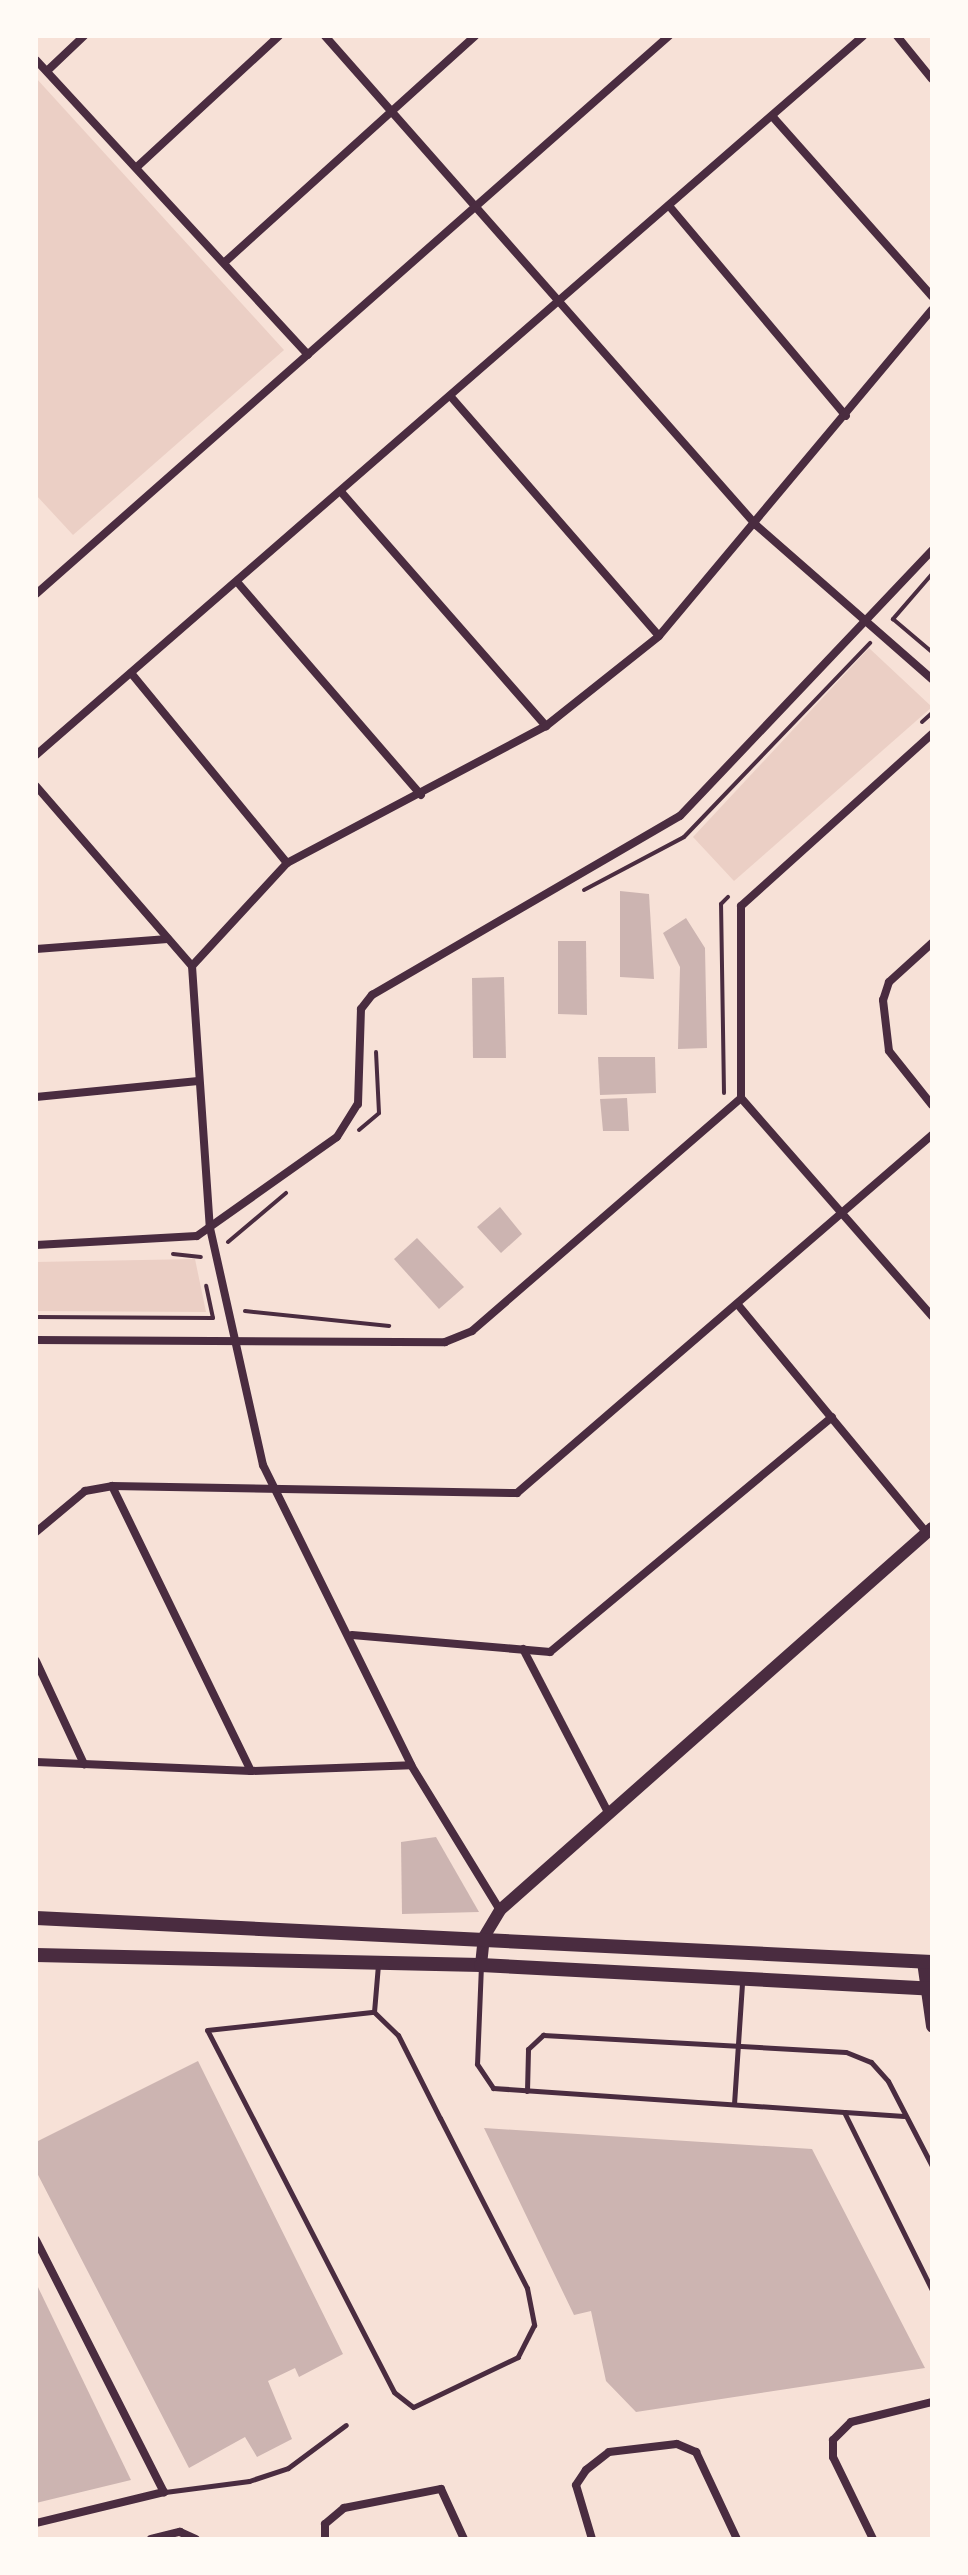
<!DOCTYPE html>
<html>
<head>
<meta charset="utf-8">
<style>
  body { margin:0 }
  #map { position:relative; width:968px; height:2575px; overflow:hidden; background:#f7e1d7; font-family:"DejaVu Sans",sans-serif }
  div>[style] { position:absolute }
  .green>* { inset:0; background:#ebcfc5 }
  .building>* { inset:0; background:#ccb4b1 }
  .path>* { height:4px; margin:-2px; padding:0 2px; transform-origin:2px; border-radius:2px; background:#4a2c40 }
  .service>* { height:5px; margin:-2.5px; padding:0 2.5px; transform-origin:2.5px; border-radius:2.5px; background:#4a2c40 }
  .minor>* { height:8px; margin:-4px; padding:0 4px; transform-origin:4px; border-radius:4px; background:#4a2c40 }
  .tertiary>* { height:12px; margin:-6px; padding:0 6px; transform-origin:6px; border-radius:6px; background:#4a2c40 }
  .primary>* { height:14px; margin:-7px; padding:0 7px; transform-origin:7px; border-radius:7px; background:#4a2c40 }
  span { translate:-50% -50%; white-space:nowrap; text-align:center; line-height:1.15; -webkit-text-stroke:6px #fffaf5; paint-order:stroke }
  .frame { position:absolute; inset:0; border:38px solid #fffaf5; pointer-events:none }
</style>
</head>
<body>
<div id="map">
  <div class="green">
    <div style="clip-path:polygon(36px 78px,284px 350px,73px 535px,36px 495px)"></div>
    <div style="clip-path:polygon(869px 648px,932px 707px,734px 881px,693px 837px)"></div>
    <div style="clip-path:polygon(195px 1259px,206px 1312px,36px 1311px,36px 1262px)"></div>
  </div>
  <div class="building">
    <div style="clip-path:polygon(620px 891px,649px 894px,654px 979px,620px 977px)"></div>
    <div style="clip-path:polygon(686px 918px,705px 948px,707px 1048px,678px 1049px,680px 967px,663px 933px)"></div>
    <div style="clip-path:polygon(558px 941px,586px 941px,587px 1015px,558px 1014px)"></div>
    <div style="clip-path:polygon(504px 977px,506px 1058px,473px 1058px,472px 978px)"></div>
    <div style="clip-path:polygon(598px 1057px,655px 1057px,656px 1093px,600px 1095px)"></div>
    <div style="clip-path:polygon(627px 1098px,629px 1131px,603px 1131px,600px 1099px)"></div>
    <div style="clip-path:polygon(500px 1207px,522px 1234px,501px 1253px,477px 1227px)"></div>
    <div style="clip-path:polygon(417px 1238px,464px 1287px,439px 1309px,394px 1259px)"></div>
    <div style="clip-path:polygon(436px 1837px,479px 1912px,402px 1914px,401px 1842px)"></div>
    <div style="clip-path:polygon(198px 2061px,343px 2354px,299px 2377px,295px 2368px,268px 2381px,292px 2439px,257px 2457px,245px 2437px,189px 2468px,36px 2171px,36px 2142px)"></div>
    <div style="clip-path:polygon(484px 2128px,812px 2149px,925px 2368px,636px 2412px,606px 2381px,591px 2311px,574px 2315px)"></div>
    <div style="clip-path:polygon(36px 2283px,131px 2480px,36px 2503px)"></div>
  </div>
  <div class="path">
    <div style="left:932px;top:574px;width:60px;rotate:130.9deg"></div>
    <div style="left:893px;top:619px;width:51px;rotate:40.2deg"></div>
    <div style="left:922px;top:722px;width:13px;rotate:-42deg"></div>
    <div style="left:584px;top:890px;width:113px;rotate:-27.9deg"></div>
    <div style="left:684px;top:837px;width:269px;rotate:-46.2deg"></div>
    <div style="left:724px;top:1093px;width:189px;rotate:-90.9deg"></div>
    <div style="left:721px;top:904px;width:10px;rotate:-45deg"></div>
    <div style="left:359px;top:1130px;width:26px;rotate:-40deg"></div>
    <div style="left:379px;top:1113px;width:61px;rotate:-92.8deg"></div>
    <div style="left:228px;top:1242px;width:76px;rotate:-40.2deg"></div>
    <div style="left:173px;top:1254px;width:28px;rotate:6deg"></div>
    <div style="left:245px;top:1311px;width:145px;rotate:5.9deg"></div>
    <div style="left:36px;top:1317px;width:177px;rotate:0.3deg"></div>
    <div style="left:213px;top:1318px;width:33px;rotate:-102deg"></div>
  </div>
  <div class="service">
    <div style="left:481px;top:1965px;width:99px;rotate:92.3deg"></div>
    <div style="left:477px;top:2064px;width:29px;rotate:56deg"></div>
    <div style="left:493px;top:2088px;width:352px;rotate:3.9deg"></div>
    <div style="left:844px;top:2112px;width:199px;rotate:63.7deg"></div>
    <div style="left:374px;top:2012px;width:33px;rotate:44deg"></div>
    <div style="left:398px;top:2035px;width:93px;rotate:63.2deg"></div>
    <div style="left:440px;top:2118px;width:191px;rotate:62.9deg"></div>
    <div style="left:527px;top:2288px;width:38px;rotate:79deg"></div>
    <div style="left:534px;top:2325px;width:36px;rotate:117deg"></div>
    <div style="left:518px;top:2357px;width:116px;rotate:154.5deg"></div>
    <div style="left:413px;top:2407px;width:24px;rotate:-142deg"></div>
    <div style="left:394px;top:2392px;width:407px;rotate:-117.3deg"></div>
    <div style="left:207px;top:2030px;width:168px;rotate:-6.2deg"></div>
    <div style="left:374px;top:2012px;width:48px;rotate:-85.2deg"></div>
    <div style="left:527px;top:2091px;width:42px;rotate:-88.6deg"></div>
    <div style="left:528px;top:2049px;width:21px;rotate:-43deg"></div>
    <div style="left:543px;top:2035px;width:303px;rotate:3.2deg"></div>
    <div style="left:846px;top:2052px;width:27px;rotate:22deg"></div>
    <div style="left:871px;top:2062px;width:25px;rotate:48deg"></div>
    <div style="left:888px;top:2081px;width:96px;rotate:62.6deg"></div>
    <div style="left:734px;top:2104px;width:121px;rotate:-86.2deg"></div>
    <div style="left:845px;top:2112px;width:59px;rotate:3.9deg"></div>
    <div style="left:165px;top:2492px;width:85px;rotate:-7.5deg"></div>
    <div style="left:249px;top:2481px;width:41px;rotate:-18.4deg"></div>
    <div style="left:288px;top:2468px;width:72px;rotate:-36.6deg"></div>
  </div>
  <div class="minor">
    <div style="left:325px;top:36px;width:652px;rotate:48.61deg"></div>
    <div style="left:756px;top:525px;width:234px;rotate:41.2deg"></div>
    <div style="left:897px;top:36px;width:55px;rotate:50.9deg"></div>
    <div style="left:36px;top:60px;width:401px;rotate:47.3deg"></div>
    <div style="left:47px;top:71px;width:51px;rotate:-43.4deg"></div>
    <div style="left:772px;top:116px;width:241px;rotate:48.4deg"></div>
    <div style="left:138px;top:166px;width:192px;rotate:-42.7deg"></div>
    <div style="left:670px;top:207px;width:273px;rotate:49.9deg"></div>
    <div style="left:226px;top:261px;width:336px;rotate:-42.1deg"></div>
    <div style="left:452px;top:398px;width:315px;rotate:49deg"></div>
    <div style="left:342px;top:493px;width:310px;rotate:48.8deg"></div>
    <div style="left:238px;top:583px;width:280px;rotate:49.2deg"></div>
    <div style="left:36px;top:594px;width:844px;rotate:-41.4deg"></div>
    <div style="left:131px;top:673px;width:246px;rotate:50.6deg"></div>
    <div style="left:36px;top:755px;width:1096px;rotate:-41deg"></div>
    <div style="left:36px;top:786px;width:238px;rotate:49.1deg"></div>
    <div style="left:192px;top:966px;width:263px;rotate:86.1deg"></div>
    <div style="left:210px;top:1228px;width:243px;rotate:77.4deg"></div>
    <div style="left:263px;top:1465px;width:335px;rotate:63.7deg"></div>
    <div style="left:411px;top:1765px;width:170px;rotate:58.5deg"></div>
    <div style="left:932px;top:943px;width:58px;rotate:137.8deg"></div>
    <div style="left:889px;top:982px;width:19px;rotate:108deg"></div>
    <div style="left:883px;top:1000px;width:51px;rotate:83.3deg"></div>
    <div style="left:889px;top:1051px;width:69px;rotate:51.5deg"></div>
    <div style="left:36px;top:949px;width:132px;rotate:-4.3deg"></div>
    <div style="left:192px;top:966px;width:140px;rotate:-47.3deg"></div>
    <div style="left:287px;top:863px;width:293px;rotate:-27.9deg"></div>
    <div style="left:546px;top:726px;width:144px;rotate:-38.5deg"></div>
    <div style="left:659px;top:636px;width:425px;rotate:-50.1deg"></div>
    <div style="left:36px;top:1097px;width:163px;rotate:-5.6deg"></div>
    <div style="left:741px;top:1098px;width:290px;rotate:48.8deg"></div>
    <div style="left:36px;top:1245px;width:161px;rotate:-3.2deg"></div>
    <div style="left:197px;top:1236px;width:171px;rotate:-35.3deg"></div>
    <div style="left:337px;top:1137px;width:39px;rotate:-58deg"></div>
    <div style="left:358px;top:1104px;width:95px;rotate:-88.2deg"></div>
    <div style="left:361px;top:1009px;width:18px;rotate:-52deg"></div>
    <div style="left:372px;top:995px;width:356px;rotate:-30.2deg"></div>
    <div style="left:680px;top:816px;width:366px;rotate:-46.5deg"></div>
    <div style="left:739px;top:1306px;width:295px;rotate:50.4deg"></div>
    <div style="left:36px;top:1340px;width:409px;rotate:0.3deg"></div>
    <div style="left:445px;top:1342px;width:29px;rotate:-22deg"></div>
    <div style="left:472px;top:1331px;width:356px;rotate:-40.9deg"></div>
    <div style="left:741px;top:1098px;width:192px;rotate:-90deg"></div>
    <div style="left:741px;top:906px;width:257px;rotate:-42deg"></div>
    <div style="left:112px;top:1486px;width:317px;rotate:64deg"></div>
    <div style="left:36px;top:1532px;width:64px;rotate:-39.9deg"></div>
    <div style="left:85px;top:1491px;width:27px;rotate:-10deg"></div>
    <div style="left:112px;top:1486px;width:405px;rotate:1deg"></div>
    <div style="left:517px;top:1493px;width:548px;rotate:-40.78deg"></div>
    <div style="left:352px;top:1635px;width:199px;rotate:4.9deg"></div>
    <div style="left:550px;top:1652px;width:367px;rotate:-39.8deg"></div>
    <div style="left:523px;top:1649px;width:184px;rotate:62.5deg"></div>
    <div style="left:36px;top:1661px;width:114px;rotate:65deg"></div>
    <div style="left:36px;top:1762px;width:215px;rotate:2.4deg"></div>
    <div style="left:251px;top:1771px;width:160px;rotate:-2.1deg"></div>
    <div style="left:36px;top:2240px;width:283px;rotate:63.1deg"></div>
    <div style="left:164px;top:2492px;width:132px;rotate:166.4deg"></div>
    <div style="left:151px;top:2539px;width:30px;rotate:-14deg"></div>
    <div style="left:180px;top:2532px;width:17px;rotate:24deg"></div>
    <div style="left:325px;top:2539px;width:15px;rotate:-90deg"></div>
    <div style="left:325px;top:2524px;width:25px;rotate:-40deg"></div>
    <div style="left:344px;top:2508px;width:99px;rotate:-11.1deg"></div>
    <div style="left:441px;top:2489px;width:55px;rotate:65.3deg"></div>
    <div style="left:592px;top:2539px;width:56px;rotate:-106.5deg"></div>
    <div style="left:576px;top:2485px;width:18px;rotate:-56deg"></div>
    <div style="left:586px;top:2470px;width:29px;rotate:-38deg"></div>
    <div style="left:609px;top:2452px;width:68px;rotate:-6.7deg"></div>
    <div style="left:677px;top:2444px;width:21px;rotate:23deg"></div>
    <div style="left:696px;top:2452px;width:96px;rotate:64.8deg"></div>
    <div style="left:873px;top:2539px;width:91px;rotate:-116deg"></div>
    <div style="left:833px;top:2457px;width:17px;rotate:-90deg"></div>
    <div style="left:833px;top:2440px;width:25px;rotate:-45deg"></div>
    <div style="left:851px;top:2422px;width:83px;rotate:-13.9deg"></div>
  </div>
  <div class="tertiary">
    <div style="left:923px;top:1962px;width:65px;rotate:82deg"></div>
    <div style="left:481px;top:1965px;width:28px;rotate:-84deg"></div>
    <div style="left:484px;top:1937px;width:31px;rotate:-59deg"></div>
    <div style="left:500px;top:1910px;width:577px;rotate:-41.49deg"></div>
  </div>
  <div class="primary">
    <div style="left:36px;top:1918px;width:897px;rotate:2.81deg"></div>
    <div style="left:36px;top:1955px;width:445px;rotate:1.3deg"></div>
    <div style="left:481px;top:1965px;width:452px;rotate:3deg"></div>
  </div>
  <div class="frame"></div>
</div>
</body>
</html>
